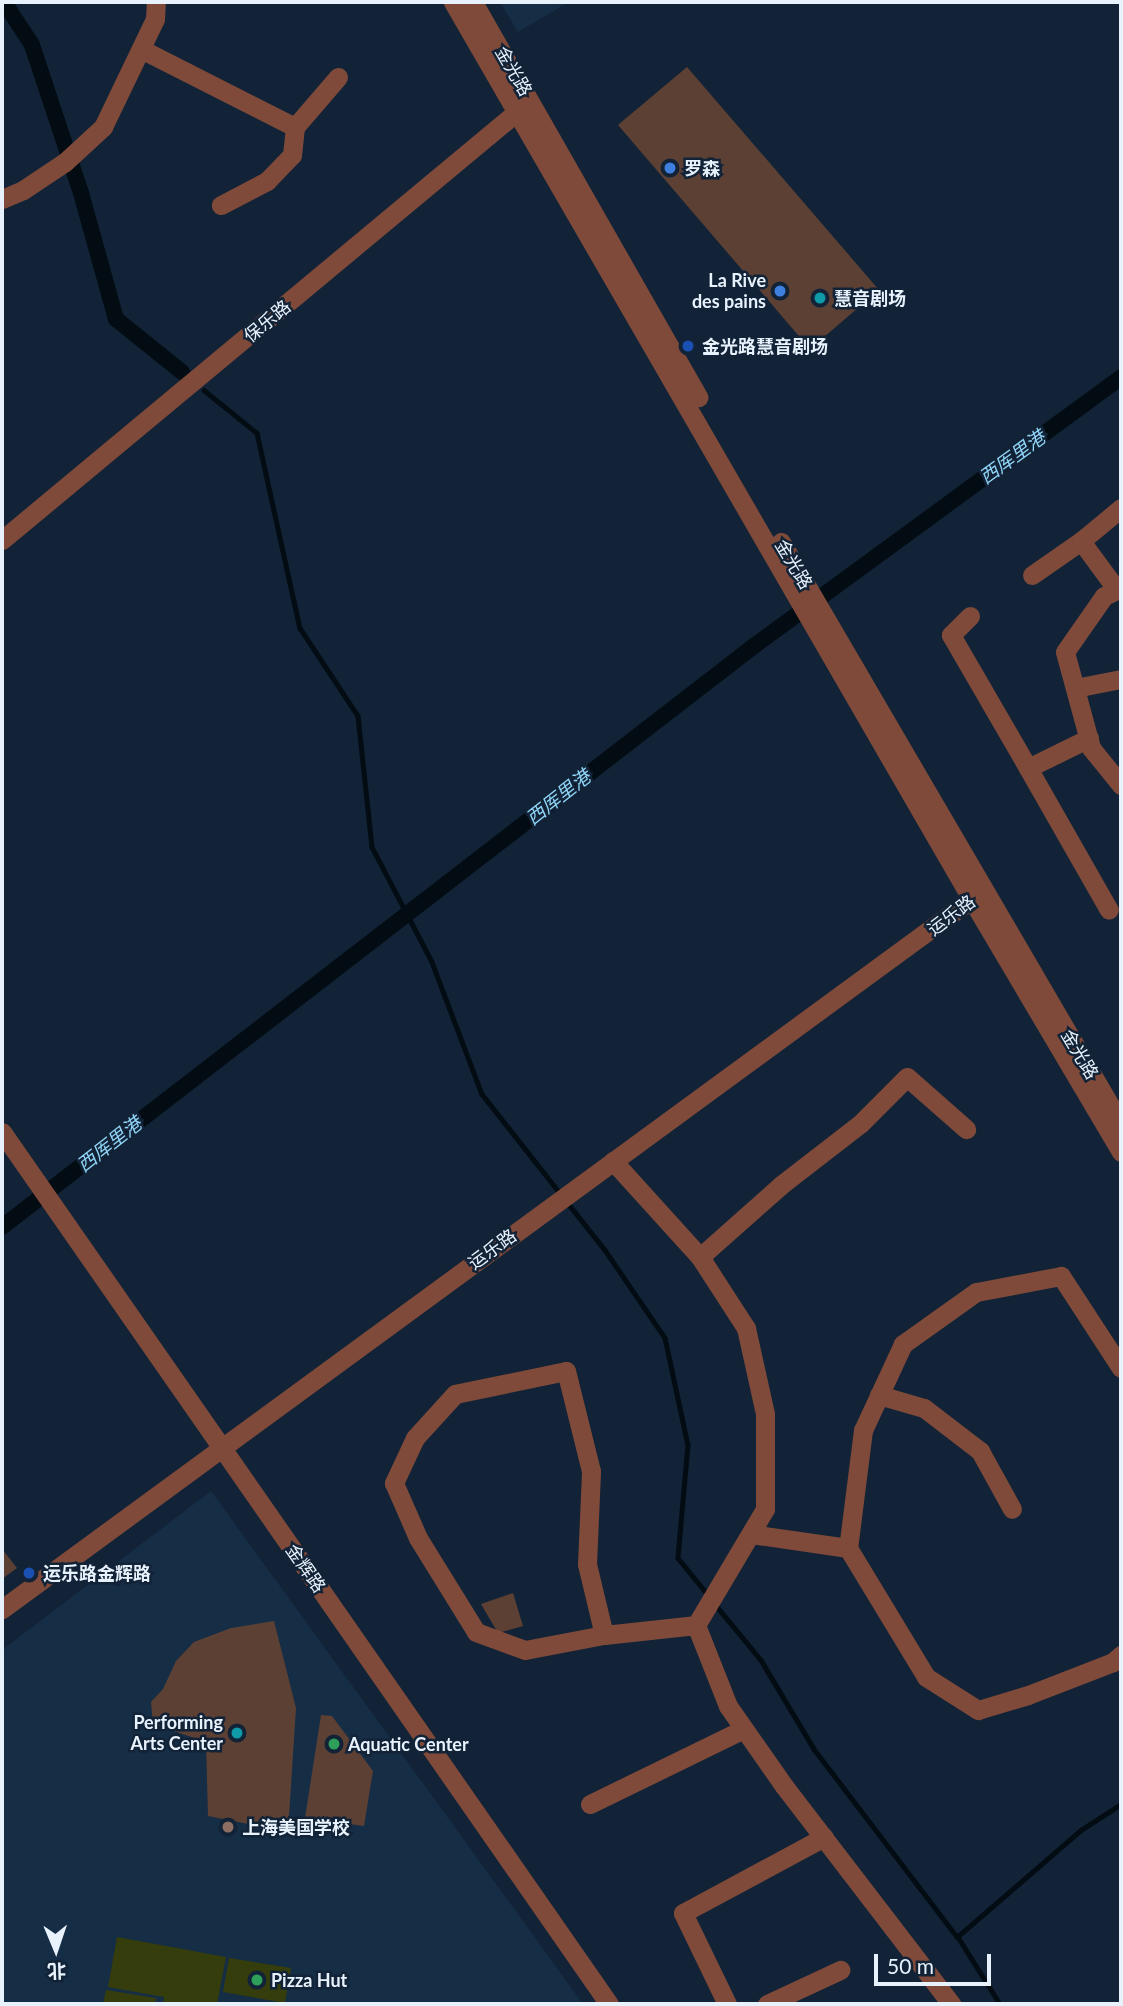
<!DOCTYPE html>
<html>
<head>
<meta charset="utf-8">
<style>
  body { margin:0 }
  #map { position:relative; width:1123px; height:2006px; overflow:hidden; background:#122337; font-family:Lato,"Noto Sans SC",sans-serif }
  div>[style] { position:absolute }
  .built>* { inset:0; background:#162d46 }
  .green>* { inset:0; background:#343d0b }
  .stream>* { height:4.5px; margin:-2.25px; padding:0 2.25px; transform-origin:2.25px; border-radius:2.25px; background:#020c12 }
  .canal>* { height:16px; margin:-8px; padding:0 8px; transform-origin:8px; border-radius:8px; background:#020c12 }
  .building>* { inset:0; background:#5d4034 }
  .minor>* { height:19px; margin:-9.5px; padding:0 9.5px; transform-origin:9.5px; border-radius:9.5px; background:#7f4a39 }
  .dots>* { width:19px; height:19px; translate:-50% -50%; box-sizing:border-box; border:4px solid #122337; border-radius:50% }
  span { translate:-50% -50%; white-space:nowrap; text-align:center; line-height:1.15; -webkit-text-stroke:5px #122337; paint-order:stroke }
  .street-label { font-size:18px; color:#e8f2fd }
  .poi-label { font-size:18px; color:#e8f2fd; font-weight:700 }
  .left { translate:0 -50%; text-align:left }
  .right { translate:-100% -50%; text-align:right }
  .water-label { font-size:19px; color:#90d5f8; font-style:italic }
  .frame { position:absolute; inset:0; border:4px solid #e8f2fd; pointer-events:none }
  .north { position:absolute; left:21px; top:1915px; width:70px; height:70px; -webkit-text-stroke:5px #122337; paint-order:stroke; rotate:178deg; font-size:19px; font-weight:700; line-height:28px; text-align:center; color:#e8f2fd }
  .north::after { content:''; display:block; margin:auto; width:24px; height:32px; background:#e8f2fd; clip-path:polygon(50% 0,100% 100%,50% 72%,0 100%) }
  .scale { position:absolute; left:874px; top:1954px; width:117px; height:32px; box-sizing:border-box; border:4px solid #e8f2fd; border-top:0; padding-left:9px; font-size:21px; line-height:24px; white-space:nowrap; color:#e8f2fd; -webkit-text-stroke:5px #122337; paint-order:stroke }
</style>
</head>
<body>
<div id="map">
  <div class="built">
    <div style="clip-path:polygon(500px 2px,569px 2px,518px 32px)"></div>
    <div style="clip-path:polygon(211px 1491px,583px 2004px,2px 2004px,2px 1650px)"></div>
  </div>
  <div class="green">
    <div style="clip-path:polygon(117px 1937px,226px 1957px,217px 2004px,163px 2004px,164px 1997px,108px 1987px)"></div>
    <div style="clip-path:polygon(229px 1958px,291px 1968px,285px 2003px,223px 1992px)"></div>
    <div style="clip-path:polygon(106px 1990px,156px 1998px,155px 2004px,103px 2004px)"></div>
  </div>
  <div class="stream">
    <div style="left:204px;top:390px;width:68px;rotate:39.1deg"></div>
    <div style="left:257px;top:433px;width:200px;rotate:77.6deg"></div>
    <div style="left:300px;top:628px;width:105px;rotate:56.6deg"></div>
    <div style="left:358px;top:716px;width:132px;rotate:83.9deg"></div>
    <div style="left:372px;top:847px;width:130px;rotate:62.4deg"></div>
    <div style="left:432px;top:962px;width:141px;rotate:69.3deg"></div>
    <div style="left:482px;top:1094px;width:126px;rotate:51.8deg"></div>
    <div style="left:567px;top:1202px;width:61px;rotate:51.6deg"></div>
    <div style="left:605px;top:1250px;width:107px;rotate:55.7deg"></div>
    <div style="left:665px;top:1338px;width:109px;rotate:77.9deg"></div>
    <div style="left:688px;top:1445px;width:113px;rotate:95.1deg"></div>
    <div style="left:678px;top:1558px;width:49px;rotate:50.8deg"></div>
    <div style="left:714px;top:1603px;width:74px;rotate:50.5deg"></div>
    <div style="left:761px;top:1660px;width:104px;rotate:59.2deg"></div>
    <div style="left:814px;top:1749px;width:236px;rotate:52.7deg"></div>
    <div style="left:957px;top:1937px;width:164px;rotate:-40.8deg"></div>
    <div style="left:1081px;top:1830px;width:48px;rotate:-33deg"></div>
    <div style="left:958px;top:1937px;width:79px;rotate:57.9deg"></div>
  </div>
  <div class="canal">
    <div style="left:4px;top:2px;width:51px;rotate:56.9deg"></div>
    <div style="left:32px;top:45px;width:156px;rotate:71.7deg"></div>
    <div style="left:81px;top:193px;width:131px;rotate:74.5deg"></div>
    <div style="left:116px;top:319px;width:85px;rotate:38.8deg"></div>
    <div style="left:2px;top:1227px;width:950px;rotate:-37.69deg"></div>
    <div style="left:754px;top:646px;width:455px;rotate:-36.2deg"></div>
  </div>
  <div class="building">
    <div style="clip-path:polygon(687px 67px,879px 290px,810px 349px,618px 125px)"></div>
    <div style="clip-path:polygon(2px 1549px,17px 1568px,2px 1579px)"></div>
    <div style="clip-path:polygon(513px 1593px,523px 1626px,498px 1633px,481px 1604px)"></div>
    <div style="clip-path:polygon(274px 1621px,296px 1708px,288px 1832px,208px 1816px,206px 1742px,153px 1724px,151px 1702px,163px 1689px,176px 1661px,194px 1642px,231px 1628px)"></div>
    <div style="clip-path:polygon(321px 1715px,332px 1716px,373px 1771px,364px 1826px,305px 1818px)"></div>
  </div>
  <div class="minor">
    <div style="left:453px;top:2px;width:1037px;rotate:59.97deg"></div>
    <div style="left:972px;top:900px;width:293px;rotate:59.4deg"></div>
    <div style="left:473px;top:2px;width:455px;rotate:60.3deg"></div>
    <div style="left:141px;top:49px;width:173px;rotate:26.9deg"></div>
    <div style="left:295px;top:127px;width:28px;rotate:96deg"></div>
    <div style="left:292px;top:155px;width:36px;rotate:134deg"></div>
    <div style="left:267px;top:181px;width:52px;rotate:152.4deg"></div>
    <div style="left:295px;top:127px;width:66px;rotate:-49.3deg"></div>
    <div style="left:2px;top:199px;width:23px;rotate:-23deg"></div>
    <div style="left:23px;top:190px;width:50px;rotate:-33.7deg"></div>
    <div style="left:65px;top:162px;width:52px;rotate:-42.6deg"></div>
    <div style="left:103px;top:127px;width:120px;rotate:-64.3deg"></div>
    <div style="left:155px;top:19px;width:17px;rotate:-87deg"></div>
    <div style="left:2px;top:540px;width:680px;rotate:-39.75deg"></div>
    <div style="left:1081px;top:541px;width:52px;rotate:-39.5deg"></div>
    <div style="left:781px;top:542px;width:674px;rotate:59.71deg"></div>
    <div style="left:1032px;top:575px;width:60px;rotate:-34.8deg"></div>
    <div style="left:1081px;top:541px;width:61px;rotate:53.7deg"></div>
    <div style="left:1121px;top:588px;width:19px;rotate:155deg"></div>
    <div style="left:1104px;top:596px;width:68px;rotate:124.9deg"></div>
    <div style="left:1065px;top:652px;width:99px;rotate:74.8deg"></div>
    <div style="left:1091px;top:748px;width:48px;rotate:51deg"></div>
    <div style="left:970px;top:616px;width:27px;rotate:135deg"></div>
    <div style="left:951px;top:635px;width:154px;rotate:59.9deg"></div>
    <div style="left:1075px;top:688px;width:47px;rotate:-11.1deg"></div>
    <div style="left:1089px;top:738px;width:68px;rotate:153.8deg"></div>
    <div style="left:1028px;top:768px;width:163px;rotate:60.3deg"></div>
    <div style="left:2px;top:1132px;width:1062px;rotate:55.16deg"></div>
    <div style="left:613px;top:1161px;width:130px;rotate:47.8deg"></div>
    <div style="left:700px;top:1257px;width:85px;rotate:57.1deg"></div>
    <div style="left:746px;top:1328px;width:88px;rotate:77.5deg"></div>
    <div style="left:765px;top:1414px;width:95px;rotate:90deg"></div>
    <div style="left:765px;top:1509px;width:135px;rotate:120.7deg"></div>
    <div style="left:696px;top:1625px;width:87px;rotate:68.4deg"></div>
    <div style="left:728px;top:1706px;width:98px;rotate:55deg"></div>
    <div style="left:784px;top:1786px;width:275px;rotate:52.5deg"></div>
    <div style="left:700px;top:1257px;width:108px;rotate:-41.6deg"></div>
    <div style="left:781px;top:1185px;width:100px;rotate:-37.7deg"></div>
    <div style="left:860px;top:1124px;width:66px;rotate:-45deg"></div>
    <div style="left:907px;top:1077px;width:79px;rotate:41.4deg"></div>
    <div style="left:1121px;top:1368px;width:110px;rotate:-123.1deg"></div>
    <div style="left:1061px;top:1276px;width:86px;rotate:169.3deg"></div>
    <div style="left:976px;top:1292px;width:90px;rotate:144.5deg"></div>
    <div style="left:903px;top:1344px;width:95px;rotate:114.9deg"></div>
    <div style="left:863px;top:1430px;width:119px;rotate:97.2deg"></div>
    <div style="left:848px;top:1548px;width:151px;rotate:58.8deg"></div>
    <div style="left:926px;top:1677px;width:62px;rotate:32.4deg"></div>
    <div style="left:978px;top:1710px;width:52px;rotate:-16.7deg"></div>
    <div style="left:1028px;top:1695px;width:91px;rotate:-21.2deg"></div>
    <div style="left:1113px;top:1662px;width:11px;rotate:-41deg"></div>
    <div style="left:879px;top:1395px;width:47px;rotate:16.1deg"></div>
    <div style="left:924px;top:1408px;width:71px;rotate:37.5deg"></div>
    <div style="left:980px;top:1451px;width:66px;rotate:61.1deg"></div>
    <div style="left:751px;top:1534px;width:98px;rotate:8.2deg"></div>
    <div style="left:2px;top:1609px;width:1213px;rotate:-36.22deg"></div>
    <div style="left:604px;top:1635px;width:73px;rotate:-103.5deg"></div>
    <div style="left:587px;top:1564px;width:93px;rotate:-87.5deg"></div>
    <div style="left:591px;top:1471px;width:103px;rotate:-104deg"></div>
    <div style="left:566px;top:1371px;width:113px;rotate:168.3deg"></div>
    <div style="left:455px;top:1394px;width:59px;rotate:132.3deg"></div>
    <div style="left:415px;top:1438px;width:50px;rotate:115deg"></div>
    <div style="left:394px;top:1483px;width:60px;rotate:66.4deg"></div>
    <div style="left:418px;top:1538px;width:110px;rotate:58.3deg"></div>
    <div style="left:476px;top:1632px;width:52px;rotate:20.2deg"></div>
    <div style="left:525px;top:1650px;width:80px;rotate:-10.8deg"></div>
    <div style="left:604px;top:1635px;width:93px;rotate:-6.2deg"></div>
    <div style="left:590px;top:1804px;width:171px;rotate:-26deg"></div>
    <div style="left:727px;top:2004px;width:101px;rotate:-115.8deg"></div>
    <div style="left:683px;top:1913px;width:160px;rotate:-28.3deg"></div>
    <div style="left:767px;top:2004px;width:81px;rotate:-25deg"></div>
  </div>
  <div class="dots">
    <div style="left:670px;top:168px;background:#3f7fe0"></div>
    <div style="left:780px;top:291px;background:#3f7fe0"></div>
    <div style="left:820px;top:298px;background:#0f9aa8"></div>
    <div style="left:688px;top:346px;background:#1a4fb4"></div>
    <div style="left:29px;top:1573px;background:#1a4fb4"></div>
    <div style="left:237px;top:1733px;background:#0f9aa8"></div>
    <div style="left:334px;top:1744px;background:#2e9e5b"></div>
    <div style="left:228px;top:1827px;background:#8d6e63"></div>
    <div style="left:257px;top:1980px;background:#2e9e5b"></div>
  </div>
  <div class="street-label">
    <span style="left:514px;top:71px;rotate:60deg">金光路</span>
    <span style="left:267px;top:321px;rotate:-40deg">保乐路</span>
    <span style="left:794px;top:564px;rotate:59deg">金光路</span>
    <span style="left:951px;top:915px;rotate:-37deg">运乐路</span>
    <span style="left:1080px;top:1054px;rotate:59deg">金光路</span>
    <span style="left:492px;top:1249px;rotate:-36deg">运乐路</span>
    <span style="left:306px;top:1568px;rotate:55deg">金辉路</span>
  </div>
  <div class="poi-label">
    <span class="left" style="left:684px;top:168px">罗森</span>
    <span class="right" style="left:766px;top:291px">La Rive<br>des pains</span>
    <span class="left" style="left:834px;top:298px">慧音剧场</span>
    <span class="left" style="left:702px;top:346px">金光路慧音剧场</span>
    <span class="left" style="left:43px;top:1573px">运乐路金辉路</span>
    <span class="right" style="left:223px;top:1733px">Performing<br>Arts Center</span>
    <span class="left" style="left:348px;top:1744px">Aquatic Center</span>
    <span class="left" style="left:242px;top:1827px">上海美国学校</span>
    <span class="left" style="left:271px;top:1980px">Pizza Hut</span>
  </div>
  <div class="water-label">
    <span style="left:1012px;top:457px;rotate:-36deg">西厍里港</span>
    <span style="left:558px;top:797px;rotate:-38deg">西厍里港</span>
    <span style="left:109px;top:1144px;rotate:-38deg">西厍里港</span>
  </div>
  <div class="frame"></div>
  <div class="north">北</div>
  <div class="scale">50 m</div>
</div>
</body>
</html>
